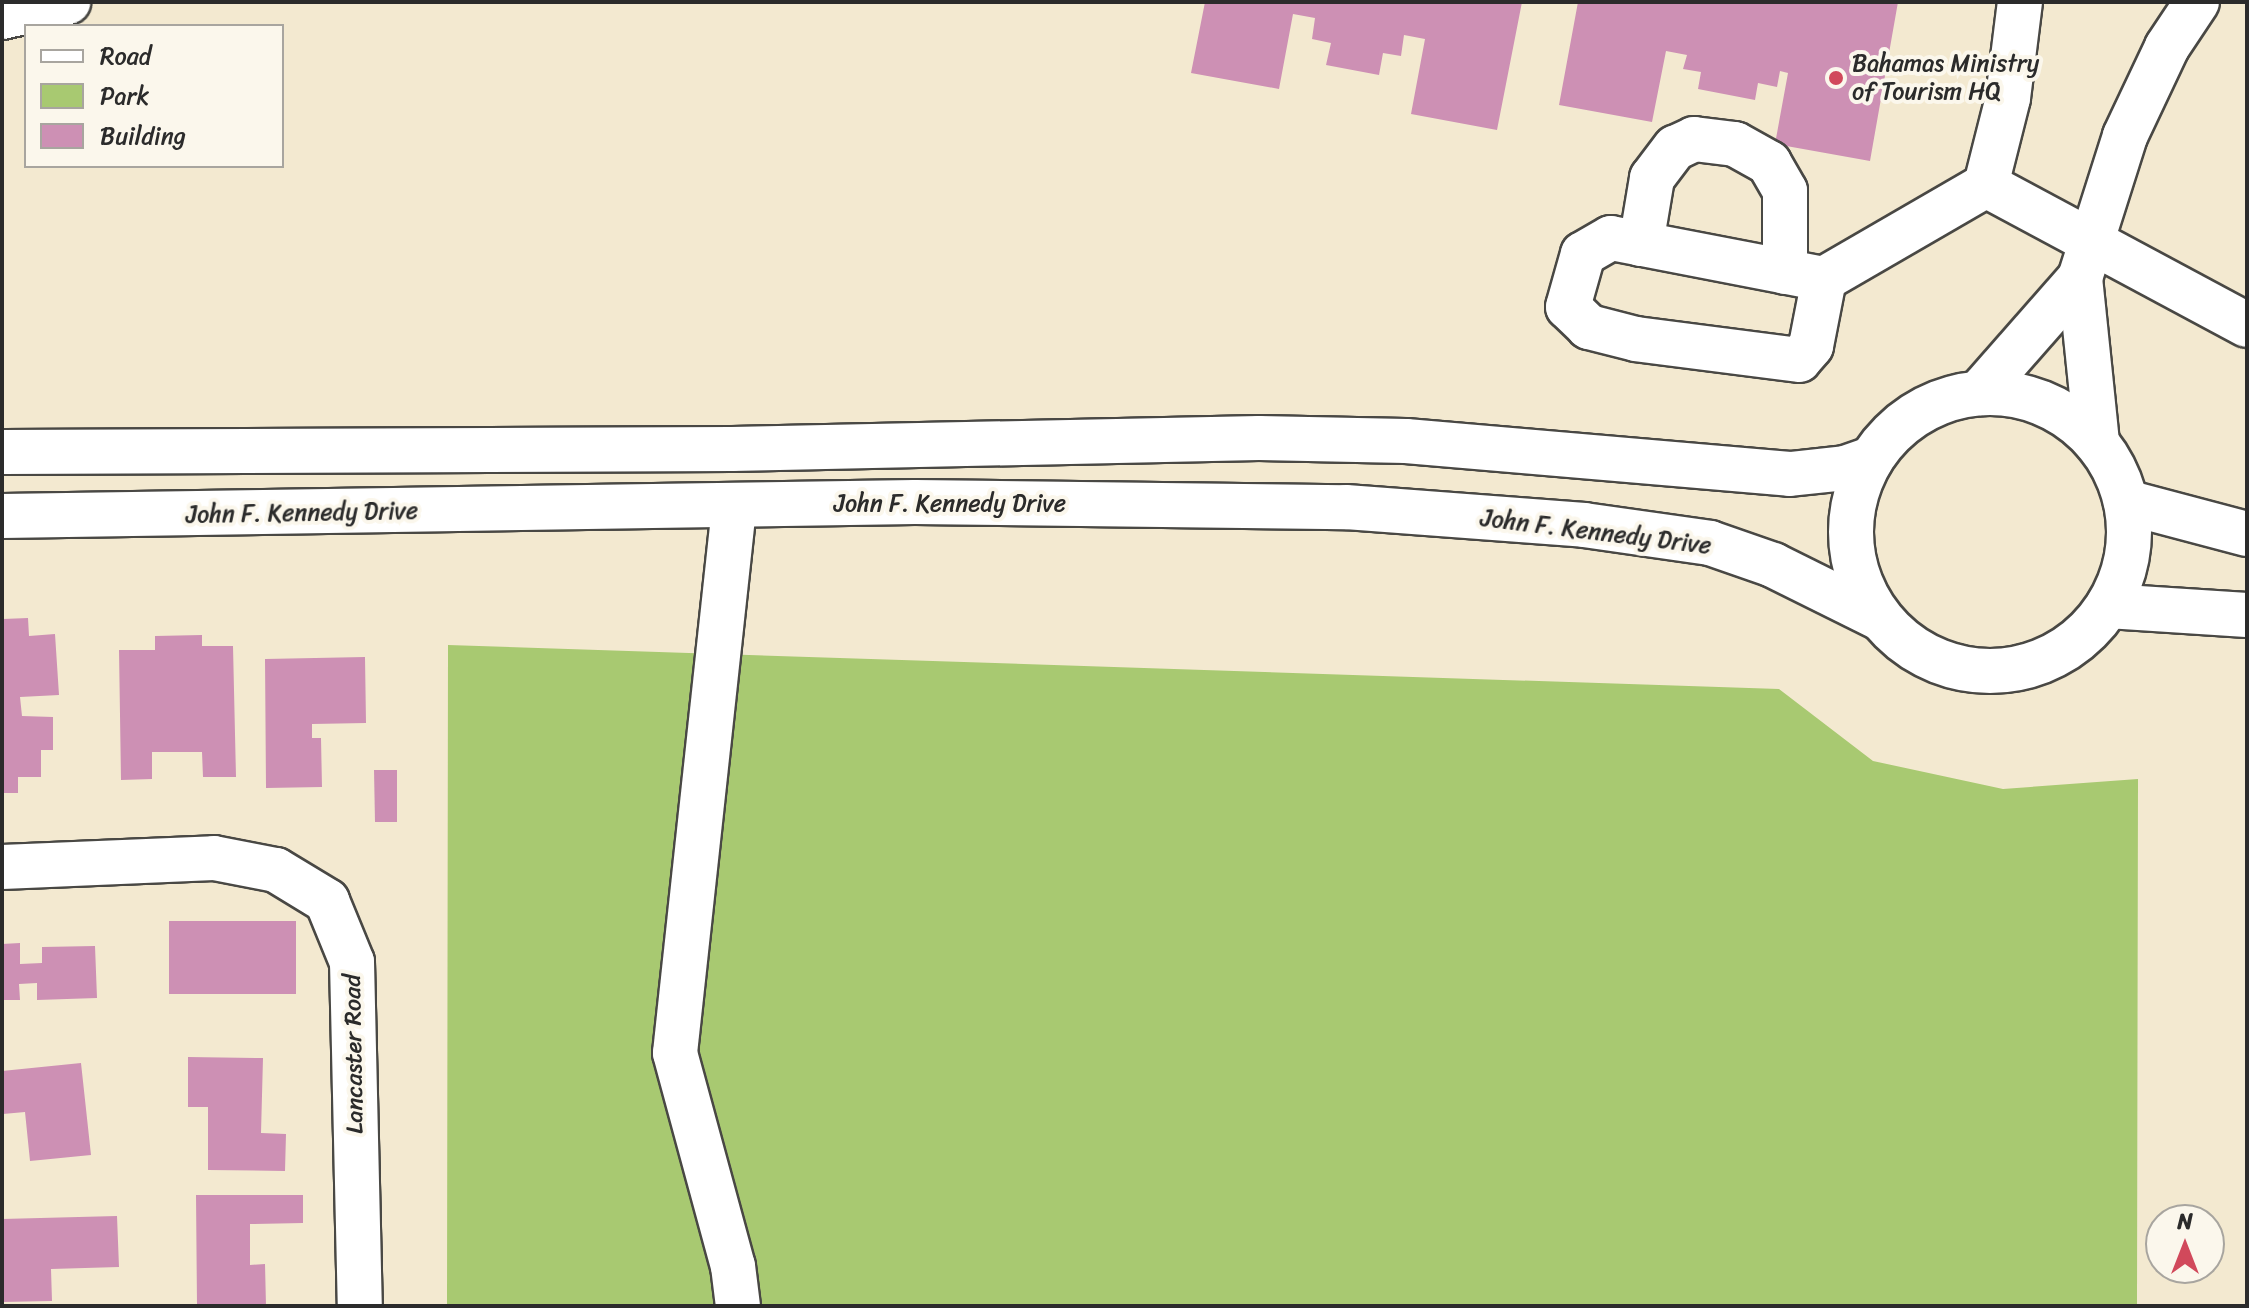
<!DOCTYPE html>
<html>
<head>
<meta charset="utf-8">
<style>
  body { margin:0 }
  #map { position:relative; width:2249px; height:1308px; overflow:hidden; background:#f3e9d0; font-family:Sriracha,sans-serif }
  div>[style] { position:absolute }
  .green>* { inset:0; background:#a8c971 }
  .building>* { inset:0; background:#cd90b4 }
  .roads { filter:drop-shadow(2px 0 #494844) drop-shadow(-2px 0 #494844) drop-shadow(0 2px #494844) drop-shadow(0 -2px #494844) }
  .minor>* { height:44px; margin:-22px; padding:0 22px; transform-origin:22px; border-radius:22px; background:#fff }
  .highway>* { height:44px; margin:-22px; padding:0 22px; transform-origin:22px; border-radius:22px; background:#fff }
  .highway>.ring { margin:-22px; padding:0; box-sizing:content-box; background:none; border:44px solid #fff; border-radius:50% }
  .dots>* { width:22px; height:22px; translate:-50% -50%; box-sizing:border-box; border:4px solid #fbf7ec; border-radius:50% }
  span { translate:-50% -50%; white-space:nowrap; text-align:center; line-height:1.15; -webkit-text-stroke:8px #fbf7ec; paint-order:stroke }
  .poi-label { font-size:24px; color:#2b2b2b }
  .left { translate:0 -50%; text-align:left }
  .street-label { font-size:24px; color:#2b2b2b }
  .frame { position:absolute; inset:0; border:4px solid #2b2b2b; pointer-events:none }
  .legend { position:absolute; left:24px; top:24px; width:260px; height:144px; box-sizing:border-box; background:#fbf7ec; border:2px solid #a8a59f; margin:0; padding:10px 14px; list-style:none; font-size:24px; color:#2b2b2b }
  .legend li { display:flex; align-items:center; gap:16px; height:40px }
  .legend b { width:40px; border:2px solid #a8a59f }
  .north { position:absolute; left:2145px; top:1204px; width:80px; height:80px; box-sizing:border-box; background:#fbf7ec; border:2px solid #a8a59f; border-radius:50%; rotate:0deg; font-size:22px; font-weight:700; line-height:32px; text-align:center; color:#2b2b2b }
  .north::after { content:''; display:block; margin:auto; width:28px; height:36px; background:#d1495b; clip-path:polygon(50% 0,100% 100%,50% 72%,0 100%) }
</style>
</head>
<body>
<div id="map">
  <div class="green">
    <div style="clip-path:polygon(448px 645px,1779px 689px,1873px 761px,2003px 789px,2138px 779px,2137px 1306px,447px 1306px)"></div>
  </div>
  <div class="building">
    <div style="clip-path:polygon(1205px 2px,1522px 2px,1497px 130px,1411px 114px,1425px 39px,1404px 35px,1401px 56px,1383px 53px,1379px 75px,1326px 65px,1331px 43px,1312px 39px,1315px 18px,1293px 14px,1279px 89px,1191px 73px)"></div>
    <div style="clip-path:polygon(1578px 2px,1898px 2px,1870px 161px,1775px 144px,1788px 73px,1780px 71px,1777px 87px,1758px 83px,1755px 100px,1698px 89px,1701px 72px,1683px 69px,1687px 55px,1666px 51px,1652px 122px,1559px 105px)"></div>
    <div style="clip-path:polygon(28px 618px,29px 636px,55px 634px,59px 695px,20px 697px,22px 716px,53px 717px,53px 750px,41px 750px,41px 777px,18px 777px,18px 793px,2px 793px,3px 619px)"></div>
    <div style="clip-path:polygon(202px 635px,202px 646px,233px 646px,236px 777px,203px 777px,202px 752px,152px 752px,152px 779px,121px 780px,119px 650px,155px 650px,155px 636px)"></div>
    <div style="clip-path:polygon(365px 657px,366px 723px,312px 724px,312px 738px,321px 738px,322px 787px,266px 788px,265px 659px)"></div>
    <div style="clip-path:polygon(374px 770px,397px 770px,397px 822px,375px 822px)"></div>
    <div style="clip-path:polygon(169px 921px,296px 921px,296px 994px,169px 994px)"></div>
    <div style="clip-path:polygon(20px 943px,20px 964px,42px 963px,42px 947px,95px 946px,97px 998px,37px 1000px,37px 983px,19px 984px,20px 1000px,2px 1000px,2px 944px)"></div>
    <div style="clip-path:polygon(188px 1057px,263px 1058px,261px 1133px,286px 1134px,285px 1171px,208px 1170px,208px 1107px,188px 1107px)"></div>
    <div style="clip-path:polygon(81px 1063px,91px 1155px,30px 1161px,25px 1112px,3px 1114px,2px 1071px)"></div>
    <div style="clip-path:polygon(196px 1195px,303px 1195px,303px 1223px,250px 1224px,250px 1265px,265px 1264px,266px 1306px,197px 1306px)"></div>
    <div style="clip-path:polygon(117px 1216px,119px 1267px,51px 1269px,52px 1301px,2px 1302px,2px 1219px)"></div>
  </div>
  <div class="roads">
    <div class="minor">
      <div style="left:2px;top:17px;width:68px;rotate:-12.8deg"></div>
      <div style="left:1986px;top:185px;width:296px;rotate:28.2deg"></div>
      <div style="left:1641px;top:244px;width:67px;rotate:-80.5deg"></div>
      <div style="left:1652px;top:178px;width:38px;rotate:-53deg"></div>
      <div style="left:1675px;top:148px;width:21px;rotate:-25deg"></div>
      <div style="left:1694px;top:139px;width:41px;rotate:7deg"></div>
      <div style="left:1735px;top:144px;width:39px;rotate:29deg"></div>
      <div style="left:1769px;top:163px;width:32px;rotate:60deg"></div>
      <div style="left:1785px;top:191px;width:81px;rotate:90deg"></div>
      <div style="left:2080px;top:278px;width:166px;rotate:84.1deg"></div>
      <div style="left:1824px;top:279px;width:68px;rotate:101deg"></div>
      <div style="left:1811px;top:346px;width:18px;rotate:131deg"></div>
      <div style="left:1799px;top:360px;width:164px;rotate:-172.7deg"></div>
      <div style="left:1636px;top:339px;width:49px;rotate:-165.7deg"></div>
      <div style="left:1589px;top:327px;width:29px;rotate:-136deg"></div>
      <div style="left:1568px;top:307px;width:55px;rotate:-74.2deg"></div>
      <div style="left:1583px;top:254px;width:32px;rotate:-30deg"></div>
      <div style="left:1611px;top:238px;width:217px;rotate:10.9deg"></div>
      <div style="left:1824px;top:279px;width:187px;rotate:-30.1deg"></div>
      <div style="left:1986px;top:185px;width:90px;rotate:-75.8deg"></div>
      <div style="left:2008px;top:98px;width:97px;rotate:-82.9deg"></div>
      <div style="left:1979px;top:393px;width:153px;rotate:-48.7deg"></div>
      <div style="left:2080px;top:278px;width:149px;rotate:-72.4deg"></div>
      <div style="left:2125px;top:136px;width:98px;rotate:-64.7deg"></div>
      <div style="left:2167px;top:47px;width:54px;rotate:-56.3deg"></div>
      <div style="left:734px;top:508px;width:548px;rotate:96.18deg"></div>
      <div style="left:675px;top:1053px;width:221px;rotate:74.8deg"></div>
      <div style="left:733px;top:1266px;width:40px;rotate:82.9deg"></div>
      <div style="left:2px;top:867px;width:212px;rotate:-2.4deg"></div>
      <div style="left:214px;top:858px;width:63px;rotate:11deg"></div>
      <div style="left:276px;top:870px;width:60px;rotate:31.3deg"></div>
      <div style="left:327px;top:901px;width:66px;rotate:67.7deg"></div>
      <div style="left:352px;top:962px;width:344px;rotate:88.7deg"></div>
    </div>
    <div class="highway">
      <div class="ring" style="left:1851px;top:393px;width:234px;height:234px"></div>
      <div style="left:2px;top:452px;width:730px;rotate:-0.24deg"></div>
      <div style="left:732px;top:449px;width:527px;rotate:-1.2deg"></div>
      <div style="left:1259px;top:438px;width:147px;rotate:1.2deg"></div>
      <div style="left:1406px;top:441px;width:385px;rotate:4.9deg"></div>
      <div style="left:1790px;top:474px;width:55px;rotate:-6.2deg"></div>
      <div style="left:1845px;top:468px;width:28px;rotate:-19deg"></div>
      <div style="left:2126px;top:502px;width:125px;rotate:14.8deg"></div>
      <div style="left:2px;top:516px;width:913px;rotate:-0.88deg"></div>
      <div style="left:915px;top:502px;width:431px;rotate:0.7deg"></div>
      <div style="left:1346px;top:507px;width:239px;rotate:4.3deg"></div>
      <div style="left:1584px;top:525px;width:127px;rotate:8.1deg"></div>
      <div style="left:1710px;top:543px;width:67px;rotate:19.2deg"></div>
      <div style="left:1773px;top:565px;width:119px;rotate:26.4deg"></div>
      <div style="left:2108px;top:606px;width:139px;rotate:3.7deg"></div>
    </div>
  </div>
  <div class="dots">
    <div style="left:1836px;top:78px;background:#d1495b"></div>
  </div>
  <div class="poi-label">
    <span class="left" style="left:1852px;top:78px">Bahamas Ministry<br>of Tourism HQ</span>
  </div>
  <div class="street-label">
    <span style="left:950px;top:504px">John F. Kennedy Drive</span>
    <span style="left:302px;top:513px;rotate:-1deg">John F. Kennedy Drive</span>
    <span style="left:1596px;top:532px;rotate:7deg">John F. Kennedy Drive</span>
    <span style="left:354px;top:1054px;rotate:-91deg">Lancaster Road</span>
  </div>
  <div class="frame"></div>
  <ul class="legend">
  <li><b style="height:10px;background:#fff"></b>Road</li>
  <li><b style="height:22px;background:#a8c971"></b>Park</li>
  <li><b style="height:22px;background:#cd90b4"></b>Building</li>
  </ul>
  <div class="north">N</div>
</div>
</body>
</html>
